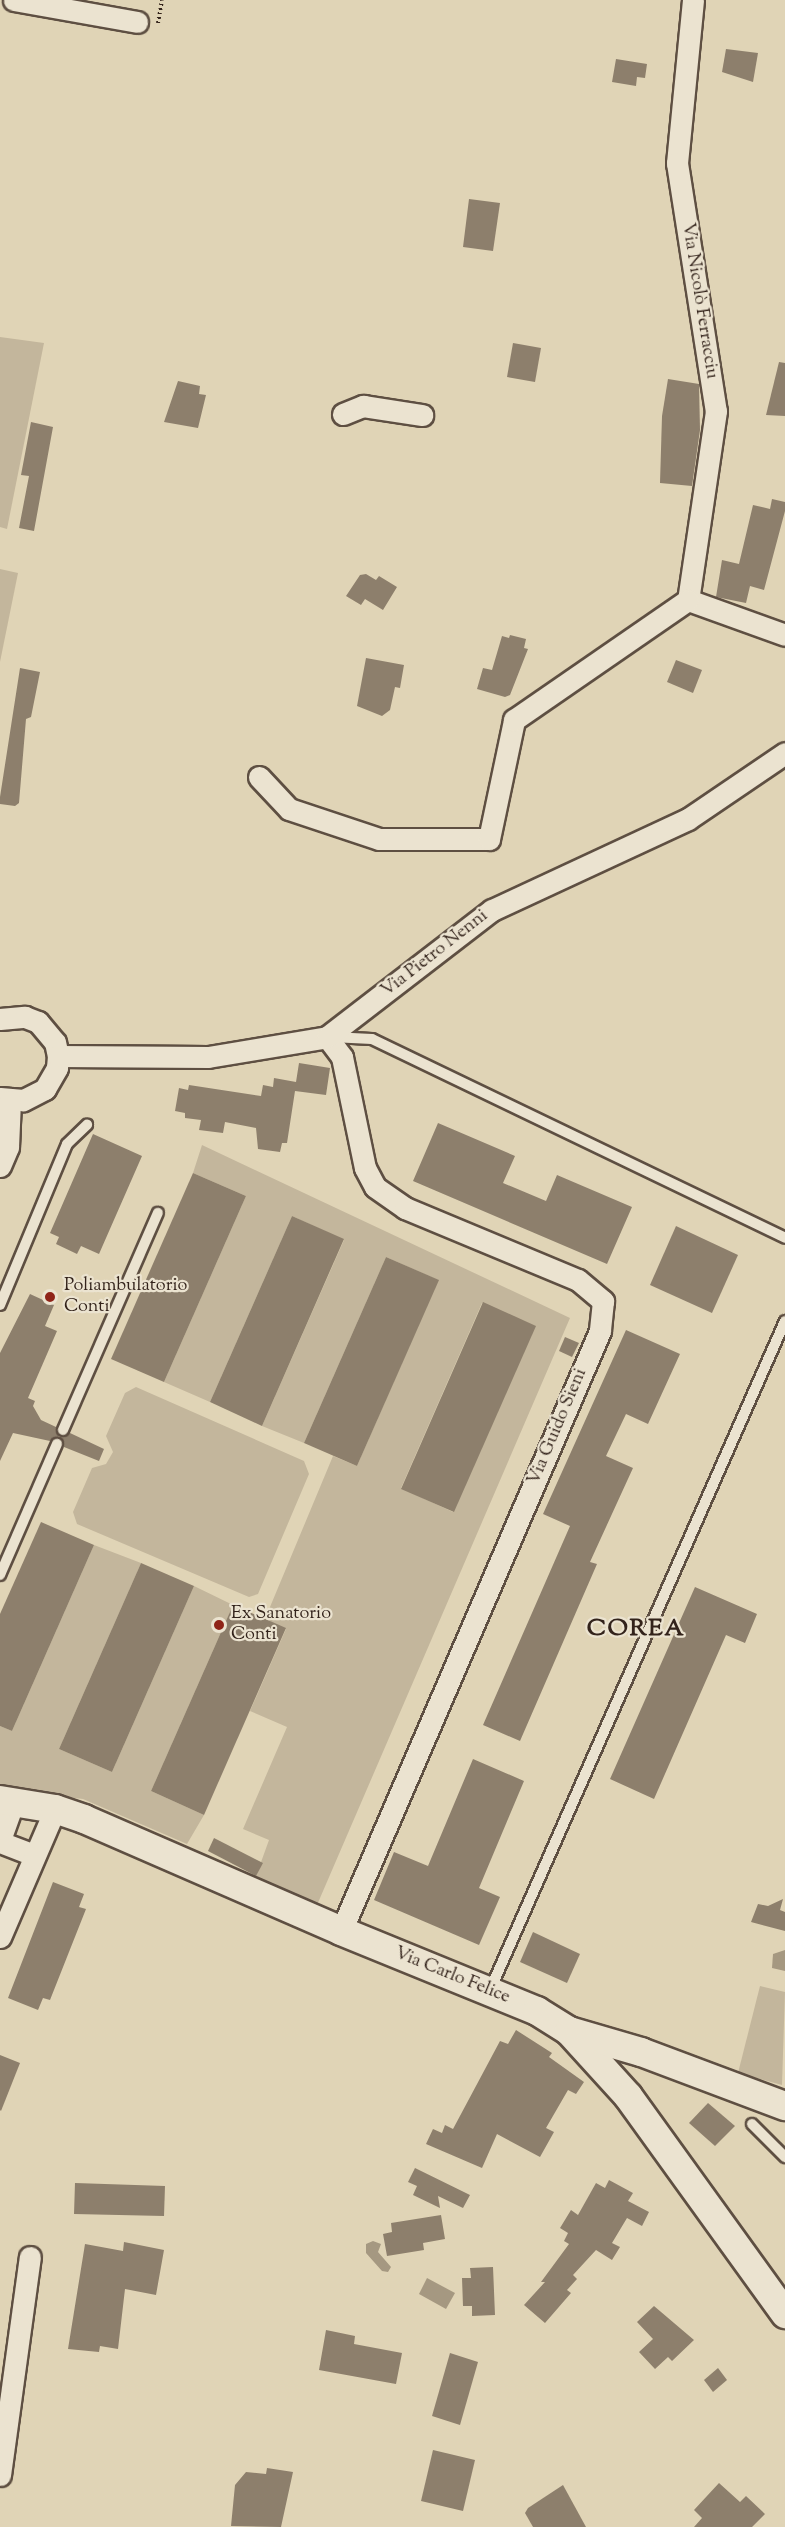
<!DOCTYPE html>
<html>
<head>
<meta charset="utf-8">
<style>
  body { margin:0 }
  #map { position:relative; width:785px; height:2527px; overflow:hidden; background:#e0d4b6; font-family:"Sorts Mill Goudy",serif }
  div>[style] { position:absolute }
  .green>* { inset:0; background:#c3b69c }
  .water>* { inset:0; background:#a59881 }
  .building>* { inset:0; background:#8d7f6c }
  .path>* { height:4px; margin-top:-2px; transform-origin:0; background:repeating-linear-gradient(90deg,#33231b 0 1.5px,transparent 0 4.5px) }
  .roads { filter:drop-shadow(2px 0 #5e4f42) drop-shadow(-2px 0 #5e4f42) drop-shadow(0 2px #5e4f42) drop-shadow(0 -2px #5e4f42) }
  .lane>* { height:10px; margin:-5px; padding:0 5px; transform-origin:5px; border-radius:5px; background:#ebe3d0 }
  .street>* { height:21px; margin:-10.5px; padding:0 10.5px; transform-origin:10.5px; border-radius:10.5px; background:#ebe3d0 }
  .secondary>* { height:28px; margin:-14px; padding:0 14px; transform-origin:14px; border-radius:14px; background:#ebe3d0 }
  .dots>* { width:16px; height:16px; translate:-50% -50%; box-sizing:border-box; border:3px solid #ebe3d0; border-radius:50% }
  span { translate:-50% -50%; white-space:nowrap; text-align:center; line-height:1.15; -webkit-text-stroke:4.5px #ebe3d0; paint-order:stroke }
  .street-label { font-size:18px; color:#33231b }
  .poi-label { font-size:18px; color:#33231b }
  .left { translate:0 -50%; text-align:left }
  .district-label { font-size:24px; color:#33231b; font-weight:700; letter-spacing:1.5px }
</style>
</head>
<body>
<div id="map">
  <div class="green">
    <div style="clip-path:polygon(0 337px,44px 343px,7px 529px,0 527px)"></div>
    <div style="clip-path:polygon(0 569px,18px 573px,0 662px)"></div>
    <div style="clip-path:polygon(evenodd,202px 1145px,570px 1318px,317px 1905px,256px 1876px,269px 1840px,243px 1829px,287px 1727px,250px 1711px,286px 1629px,265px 1619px,333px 1456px,357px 1466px,438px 1280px,386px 1257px,304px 1443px,262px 1426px,344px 1240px,292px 1216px,210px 1402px,164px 1382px,246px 1196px,193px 1173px,202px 1145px,482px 1303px,535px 1326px,453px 1512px,401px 1488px,482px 1303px)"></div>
    <div style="clip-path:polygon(136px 1387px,304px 1461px,309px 1474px,258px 1594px,249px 1597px,77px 1524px,73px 1512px,92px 1468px,106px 1464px,113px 1452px,106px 1436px,125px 1393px)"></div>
    <div style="clip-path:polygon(94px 1545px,141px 1563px,59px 1749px,112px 1772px,194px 1586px,233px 1605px,151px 1791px,204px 1815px,187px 1844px,83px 1799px,0 1789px,0 1726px,12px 1731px)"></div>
    <div style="clip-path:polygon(760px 1986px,785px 1992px,782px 2085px,738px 2073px)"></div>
  </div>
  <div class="water">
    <div style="clip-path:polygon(785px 1950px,785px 1971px,772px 1968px,773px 1954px)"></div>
    <div style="clip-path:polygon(373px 2241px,381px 2244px,378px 2252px,391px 2267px,388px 2272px,382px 2271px,366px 2253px,366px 2244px)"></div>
    <div style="clip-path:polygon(427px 2278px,455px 2293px,446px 2309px,419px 2294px)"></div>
  </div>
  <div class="building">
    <div style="clip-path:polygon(726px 49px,758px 53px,753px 82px,722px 72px)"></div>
    <div style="clip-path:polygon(616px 59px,647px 64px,645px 78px,637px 77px,636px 86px,612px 82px)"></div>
    <div style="clip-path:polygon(469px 199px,500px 203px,493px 251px,463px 247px)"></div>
    <div style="clip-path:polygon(513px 343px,541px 348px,535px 382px,507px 377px)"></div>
    <div style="clip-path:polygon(779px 362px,785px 363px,785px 416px,766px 415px)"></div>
    <div style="clip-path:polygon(668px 379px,699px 384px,700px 430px,692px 486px,660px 483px,662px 416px)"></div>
    <div style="clip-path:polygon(178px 381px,200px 386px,199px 394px,206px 395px,198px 428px,164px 422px)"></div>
    <div style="clip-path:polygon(31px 422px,53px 427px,34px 531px,19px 528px,29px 476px,21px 475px)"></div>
    <div style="clip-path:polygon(772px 499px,785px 502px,785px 511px,764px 590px,750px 586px,746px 603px,716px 597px,722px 560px,739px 564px,753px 505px,770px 509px)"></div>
    <div style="clip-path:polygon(366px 574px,376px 580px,379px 576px,397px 587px,383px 610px,365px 599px,361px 605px,346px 596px,360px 575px)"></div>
    <div style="clip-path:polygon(510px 635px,526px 639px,524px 648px,528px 649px,510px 695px,505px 697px,477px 689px,483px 668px,492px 670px,502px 636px,509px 638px)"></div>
    <div style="clip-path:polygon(366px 658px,404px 665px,400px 688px,395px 687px,390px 710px,382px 716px,357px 706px)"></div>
    <div style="clip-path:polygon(676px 660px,702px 670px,693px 693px,667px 682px)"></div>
    <div style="clip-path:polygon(20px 668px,40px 672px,31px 717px,26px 719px,19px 803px,15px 806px,0 804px,0 797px)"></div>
    <div style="clip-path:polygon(299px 1063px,330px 1068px,326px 1095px,295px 1091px,287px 1143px,282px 1143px,280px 1152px,258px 1149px,256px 1128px,225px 1122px,223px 1133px,199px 1130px,201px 1120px,185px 1118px,185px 1113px,175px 1111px,179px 1088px,188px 1090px,189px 1085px,261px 1096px,263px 1085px,273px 1087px,274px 1078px,296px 1082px)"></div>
    <div style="clip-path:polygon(438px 1123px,515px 1156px,503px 1183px,546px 1201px,557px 1175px,632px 1207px,607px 1264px,413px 1181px)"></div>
    <div style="clip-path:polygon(93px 1134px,142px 1156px,99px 1254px,81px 1246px,77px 1254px,56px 1244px,59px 1237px,50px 1233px)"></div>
    <div style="clip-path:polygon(193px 1173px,246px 1196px,164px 1382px,111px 1359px)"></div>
    <div style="clip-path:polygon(292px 1216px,344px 1239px,262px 1426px,210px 1402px)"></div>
    <div style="clip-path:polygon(676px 1226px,738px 1255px,712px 1313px,650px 1285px)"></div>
    <div style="clip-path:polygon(386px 1257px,439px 1280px,357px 1466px,304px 1443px)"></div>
    <div style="clip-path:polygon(30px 1294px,54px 1305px,45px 1326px,57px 1331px,28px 1398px,35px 1401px,33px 1406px,41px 1420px,56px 1427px,59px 1437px,70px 1433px,104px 1449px,99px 1461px,64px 1447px,59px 1437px,50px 1441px,13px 1433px,0 1461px,0 1353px)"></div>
    <div style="clip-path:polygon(483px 1302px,536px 1326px,454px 1512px,401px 1489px)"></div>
    <div style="clip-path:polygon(626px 1330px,680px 1354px,648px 1424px,626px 1414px,606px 1456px,633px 1468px,590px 1562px,597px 1564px,520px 1741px,483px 1725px,570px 1526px,543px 1514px)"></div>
    <div style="clip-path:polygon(565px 1337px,579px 1343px,572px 1357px,559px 1351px)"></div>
    <div style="clip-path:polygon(41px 1522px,94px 1545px,12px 1731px,0 1726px,0 1614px)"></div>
    <div style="clip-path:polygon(141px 1563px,194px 1586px,112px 1772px,59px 1749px)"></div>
    <div style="clip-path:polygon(695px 1587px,757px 1614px,745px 1643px,726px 1635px,654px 1799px,610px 1779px)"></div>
    <div style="clip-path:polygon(233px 1605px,286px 1628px,204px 1815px,151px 1791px)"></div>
    <div style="clip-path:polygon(473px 1759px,524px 1781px,479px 1888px,500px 1897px,479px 1945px,374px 1900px,394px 1852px,428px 1866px)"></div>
    <div style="clip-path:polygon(214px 1838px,263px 1863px,256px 1876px,208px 1851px)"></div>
    <div style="clip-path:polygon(53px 1882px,84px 1894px,79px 1907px,86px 1909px,50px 2000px,43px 1998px,38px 2010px,8px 1998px)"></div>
    <div style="clip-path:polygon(783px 1899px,780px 1910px,785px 1912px,785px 1931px,751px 1922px,758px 1904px,768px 1906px)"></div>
    <div style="clip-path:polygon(533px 1932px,580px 1954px,567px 1983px,520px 1962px)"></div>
    <div style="clip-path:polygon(516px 2030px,552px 2053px,549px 2057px,584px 2082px,576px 2094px,568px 2090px,546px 2128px,554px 2132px,540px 2157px,497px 2134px,482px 2168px,426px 2144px,433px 2129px,442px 2133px,445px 2125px,453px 2129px,500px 2041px,508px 2044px)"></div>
    <div style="clip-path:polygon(0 2055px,20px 2063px,1px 2111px,0 2110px)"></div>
    <div style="clip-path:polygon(708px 2103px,735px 2126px,715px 2146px,689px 2123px)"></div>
    <div style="clip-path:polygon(415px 2168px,470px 2195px,463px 2208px,438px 2196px,440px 2208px,413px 2195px,417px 2186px,408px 2182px)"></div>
    <div style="clip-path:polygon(609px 2180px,633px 2193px,628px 2201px,649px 2212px,642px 2226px,627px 2218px,612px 2243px,620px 2247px,612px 2260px,596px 2250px,573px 2275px,577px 2279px,567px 2290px,571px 2293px,545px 2323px,524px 2305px,545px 2282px,541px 2282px,569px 2244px,564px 2241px,568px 2233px,560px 2228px,571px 2210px,578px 2215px,596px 2183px,605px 2188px)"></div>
    <div style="clip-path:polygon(75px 2183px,165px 2186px,164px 2216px,74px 2214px)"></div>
    <div style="clip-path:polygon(441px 2215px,445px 2239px,423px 2243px,424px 2250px,387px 2256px,383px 2234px,392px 2232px,391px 2223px)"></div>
    <div style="clip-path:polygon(124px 2242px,164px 2250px,156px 2295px,125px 2289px,118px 2349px,100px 2346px,99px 2352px,68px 2349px,85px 2244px,123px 2251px)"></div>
    <div style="clip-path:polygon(493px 2267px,495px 2315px,472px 2316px,472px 2306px,463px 2306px,462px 2278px,471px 2278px,470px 2268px)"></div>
    <div style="clip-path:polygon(654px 2306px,694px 2340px,672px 2361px,668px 2357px,655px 2369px,639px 2352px,653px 2339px,637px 2322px)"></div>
    <div style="clip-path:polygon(326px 2330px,355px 2336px,354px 2344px,402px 2353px,396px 2384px,319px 2370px)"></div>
    <div style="clip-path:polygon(450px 2353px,478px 2362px,460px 2425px,432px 2416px)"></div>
    <div style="clip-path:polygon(718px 2368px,727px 2380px,713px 2392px,704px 2380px)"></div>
    <div style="clip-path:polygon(433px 2450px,475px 2460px,463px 2511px,421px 2501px)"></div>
    <div style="clip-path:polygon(267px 2468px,293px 2472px,281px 2527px,231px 2526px,235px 2485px,246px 2472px,266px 2474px)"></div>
    <div style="clip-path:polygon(719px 2483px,740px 2502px,746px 2496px,765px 2514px,752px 2527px,694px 2527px,702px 2518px,694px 2510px)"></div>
    <div style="clip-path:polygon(563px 2485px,586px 2527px,533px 2527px,525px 2513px,528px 2508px)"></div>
  </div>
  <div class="path">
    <div style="left:158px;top:23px;width:23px;rotate:-80deg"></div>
  </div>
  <div class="roads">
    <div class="lane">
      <div style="left:331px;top:1037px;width:41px;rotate:2.8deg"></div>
      <div style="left:372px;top:1039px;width:458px;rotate:25.7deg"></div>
      <div style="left:0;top:1305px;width:174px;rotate:-67.4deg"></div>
      <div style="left:67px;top:1144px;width:28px;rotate:-44deg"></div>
      <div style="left:63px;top:1430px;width:237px;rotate:-66.4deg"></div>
      <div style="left:0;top:1575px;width:143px;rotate:-66.5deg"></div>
      <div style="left:490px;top:1990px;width:731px;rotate:-66.2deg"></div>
      <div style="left:752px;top:2124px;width:47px;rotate:45deg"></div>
    </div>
    <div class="street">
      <div style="left:14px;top:0;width:125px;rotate:10.1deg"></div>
      <div style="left:693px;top:0;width:164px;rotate:95.6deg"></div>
      <div style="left:677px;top:163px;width:251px;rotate:81.1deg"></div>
      <div style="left:716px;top:411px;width:191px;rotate:98.4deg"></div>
      <div style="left:688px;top:600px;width:103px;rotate:19.8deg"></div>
      <div style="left:343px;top:414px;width:22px;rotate:-22deg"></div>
      <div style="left:363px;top:406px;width:60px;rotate:8.7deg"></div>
      <div style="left:259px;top:777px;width:44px;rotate:46.8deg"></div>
      <div style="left:289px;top:809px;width:95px;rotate:18.4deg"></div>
      <div style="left:379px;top:839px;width:110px"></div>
      <div style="left:489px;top:839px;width:122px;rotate:-78.1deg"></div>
      <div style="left:514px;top:720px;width:211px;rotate:-34.6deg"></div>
      <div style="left:0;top:1019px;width:25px;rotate:-5deg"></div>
      <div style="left:25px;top:1017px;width:14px;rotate:21deg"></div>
      <div style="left:38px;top:1022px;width:26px;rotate:50deg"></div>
      <div style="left:55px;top:1042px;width:14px;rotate:78deg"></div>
      <div style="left:58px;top:1056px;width:12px;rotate:95deg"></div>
      <div style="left:57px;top:1068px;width:24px;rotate:120deg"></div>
      <div style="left:45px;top:1089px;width:25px;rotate:153deg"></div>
      <div style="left:23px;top:1100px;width:23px;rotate:-175deg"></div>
      <div style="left:327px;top:1037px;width:25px;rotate:53deg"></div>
      <div style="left:342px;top:1057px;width:113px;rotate:78.3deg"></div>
      <div style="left:365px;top:1168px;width:21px;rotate:62deg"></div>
      <div style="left:375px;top:1187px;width:37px;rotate:35deg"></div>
      <div style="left:405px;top:1208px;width:187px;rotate:22.6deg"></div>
      <div style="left:578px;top:1280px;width:33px;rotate:40deg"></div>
      <div style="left:603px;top:1301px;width:30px;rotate:96deg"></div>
      <div style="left:600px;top:1331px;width:654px;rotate:113.35deg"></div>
      <div style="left:58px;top:1056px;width:150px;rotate:0.4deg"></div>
      <div style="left:208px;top:1057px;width:121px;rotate:-9.5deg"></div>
      <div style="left:327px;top:1037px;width:208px;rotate:-37.6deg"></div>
      <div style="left:492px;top:910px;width:216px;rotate:-24.9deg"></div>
      <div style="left:688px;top:819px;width:117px;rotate:-34.2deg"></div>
      <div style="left:0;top:1166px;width:21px;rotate:-67deg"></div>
      <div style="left:8px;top:1147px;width:46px;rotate:-87.5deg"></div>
      <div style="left:0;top:1840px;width:41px;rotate:-70.3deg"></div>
      <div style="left:0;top:1842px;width:36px;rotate:21deg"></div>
      <div style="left:0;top:1937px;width:139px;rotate:-66.7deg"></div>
      <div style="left:0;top:2475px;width:220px;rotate:-82.2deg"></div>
    </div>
    <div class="secondary">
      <div style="left:0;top:1800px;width:56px;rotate:9.3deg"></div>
      <div style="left:55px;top:1809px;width:31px;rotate:19deg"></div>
      <div style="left:84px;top:1819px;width:280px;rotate:23.5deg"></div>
      <div style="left:341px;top:1931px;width:212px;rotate:22.2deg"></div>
      <div style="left:537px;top:2011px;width:38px;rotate:32deg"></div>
      <div style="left:569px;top:2031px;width:88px;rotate:47.8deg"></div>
      <div style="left:628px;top:2096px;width:269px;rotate:54.2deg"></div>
      <div style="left:569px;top:2031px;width:75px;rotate:16.3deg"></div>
      <div style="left:641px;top:2052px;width:154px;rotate:20.6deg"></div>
    </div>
  </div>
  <div class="dots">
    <div style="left:50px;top:1297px;background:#8f2418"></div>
    <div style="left:219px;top:1625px;background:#8f2418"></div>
  </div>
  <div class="street-label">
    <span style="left:699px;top:301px;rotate:81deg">Via Nicolò Ferracciu</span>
    <span style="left:435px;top:954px;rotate:-38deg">Via Pietro Nenni</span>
    <span style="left:558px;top:1427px;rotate:-67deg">Via Guido Sieni</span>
    <span style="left:452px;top:1976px;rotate:22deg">Via Carlo Felice</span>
  </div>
  <div class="poi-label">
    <span class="left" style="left:64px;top:1297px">Poliambulatorio<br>Conti</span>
    <span class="left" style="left:231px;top:1625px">Ex Sanatorio<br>Conti</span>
  </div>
  <div class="district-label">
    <span style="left:636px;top:1630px">COREA</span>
  </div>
</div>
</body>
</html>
